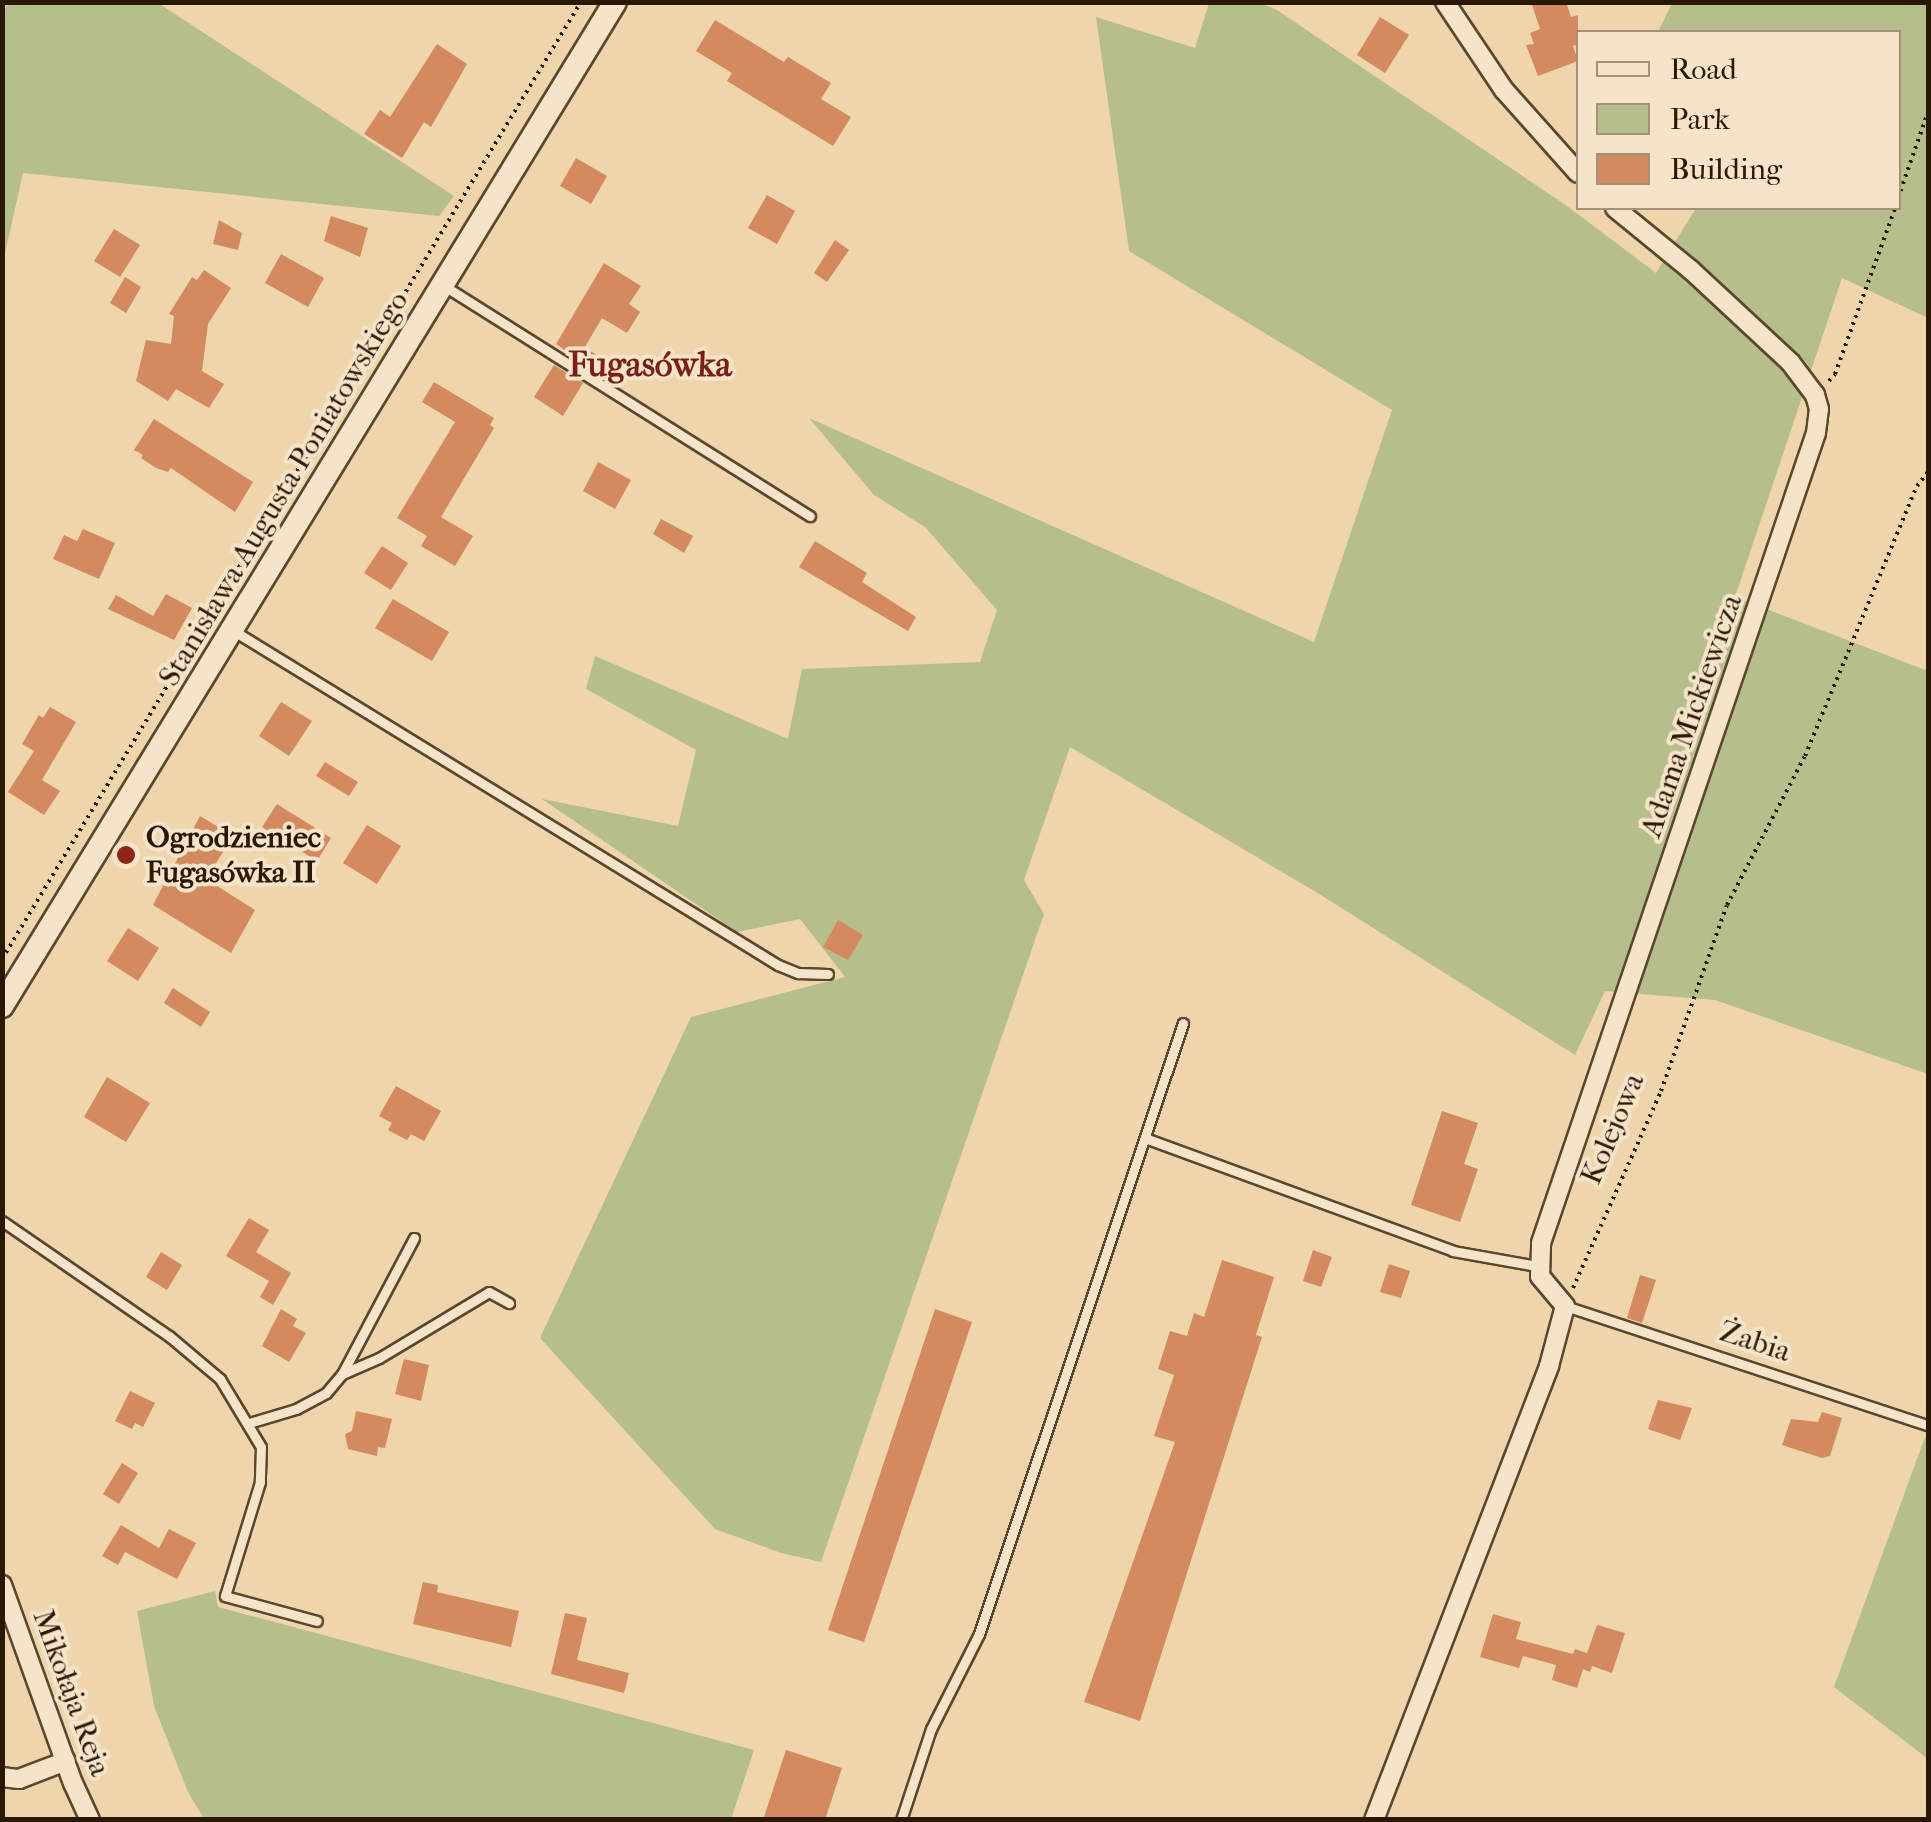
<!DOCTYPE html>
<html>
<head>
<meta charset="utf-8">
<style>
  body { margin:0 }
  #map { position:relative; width:1931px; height:1822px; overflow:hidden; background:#efd5ac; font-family:"IM FELL French Canon",serif }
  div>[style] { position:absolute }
  .green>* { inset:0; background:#b6be8c }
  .building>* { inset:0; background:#d28a5e }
  .path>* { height:4px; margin-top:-2px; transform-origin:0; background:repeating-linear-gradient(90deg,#291803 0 2.5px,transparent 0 7.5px) }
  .roads { filter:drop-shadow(2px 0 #5a472d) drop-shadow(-2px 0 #5a472d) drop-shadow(0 2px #5a472d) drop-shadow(0 -2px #5a472d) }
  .service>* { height:9px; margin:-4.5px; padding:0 4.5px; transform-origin:4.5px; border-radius:4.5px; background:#f5e4c9 }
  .minor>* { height:18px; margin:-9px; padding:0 9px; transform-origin:9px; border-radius:9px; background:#f5e4c9 }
  .secondary>* { height:22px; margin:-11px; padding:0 11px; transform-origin:11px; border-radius:11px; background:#f5e4c9 }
  .dots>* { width:28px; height:28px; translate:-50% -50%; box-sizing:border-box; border:5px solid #f5e4c9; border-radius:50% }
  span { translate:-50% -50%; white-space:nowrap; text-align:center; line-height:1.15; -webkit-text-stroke:8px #f5e4c9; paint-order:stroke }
  .street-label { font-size:30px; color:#291803 }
  .poi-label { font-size:30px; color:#291803; font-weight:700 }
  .left { translate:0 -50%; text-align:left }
  .quarter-label { font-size:35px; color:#7a1f14; font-weight:700 }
  .frame { position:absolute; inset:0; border:5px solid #291803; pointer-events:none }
  .legend { position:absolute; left:1576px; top:30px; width:325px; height:180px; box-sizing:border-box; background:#f5e4c9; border:2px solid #a3927a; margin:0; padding:12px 18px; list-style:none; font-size:30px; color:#291803 }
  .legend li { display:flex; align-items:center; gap:20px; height:50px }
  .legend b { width:50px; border:2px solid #a3927a }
</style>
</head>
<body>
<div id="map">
  <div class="green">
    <div style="clip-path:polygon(7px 3px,158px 3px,454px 196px,439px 216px,23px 173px,3px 262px,2px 21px)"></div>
    <div style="clip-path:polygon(1209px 3px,1260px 3px,1277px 10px,1567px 206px,1656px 273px,1696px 208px,1898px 208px,1898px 32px,1658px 32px,1672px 3px,1928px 3px,1928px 318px,1842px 278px,1735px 597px,1928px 671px,1928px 1074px,1715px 1000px,1605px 991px,1575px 1055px,1316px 892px,1070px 747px,1024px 880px,1044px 914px,821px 1562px,781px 1553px,715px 1529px,540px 1338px,691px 1017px,845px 977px,800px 919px,737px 932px,542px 799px,678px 826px,696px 750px,586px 689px,595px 656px,788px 739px,802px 669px,980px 662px,997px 610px,925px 527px,874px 495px,809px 418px,1314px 642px,1392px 410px,1129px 251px,1096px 17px,1195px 48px)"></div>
    <div style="clip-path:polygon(1925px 1437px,1928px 1438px,1928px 1759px,1834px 1687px)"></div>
    <div style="clip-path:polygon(215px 1591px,218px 1607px,754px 1750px,731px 1819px,204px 1819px,188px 1792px,154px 1706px,137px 1611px)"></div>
  </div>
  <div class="building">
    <div style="clip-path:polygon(1531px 2px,1566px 2px,1571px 17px,1578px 15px,1578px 44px,1573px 46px,1578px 61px,1538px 76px,1526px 45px,1534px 44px,1530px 33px,1540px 29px)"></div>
    <div style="clip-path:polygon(1380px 17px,1409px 35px,1385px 73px,1357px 55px)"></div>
    <div style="clip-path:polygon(715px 20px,784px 62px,788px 57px,831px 83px,821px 99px,851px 117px,833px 146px,727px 81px,732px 73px,696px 51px)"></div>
    <div style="clip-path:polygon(437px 44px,467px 64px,431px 127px,424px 122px,402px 158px,364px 134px,380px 110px,390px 117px)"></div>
    <div style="clip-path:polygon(576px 158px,607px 176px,591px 204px,560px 186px)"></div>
    <div style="clip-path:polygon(767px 195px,795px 211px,777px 244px,748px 228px)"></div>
    <div style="clip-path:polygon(331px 216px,368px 228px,360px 257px,324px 241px)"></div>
    <div style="clip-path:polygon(219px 220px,242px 233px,238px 250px,213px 244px)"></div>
    <div style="clip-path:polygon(114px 229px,140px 245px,120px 277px,94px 261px)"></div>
    <div style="clip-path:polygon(835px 240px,849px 250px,827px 282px,814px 273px)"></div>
    <div style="clip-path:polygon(281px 254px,324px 278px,308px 307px,265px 283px)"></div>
    <div style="clip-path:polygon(604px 263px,641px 286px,629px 304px,640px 312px,627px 333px,602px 318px,585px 347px,599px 357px,592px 369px,556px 344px)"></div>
    <div style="clip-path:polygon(204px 270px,231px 288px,208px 324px,202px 371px,224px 384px,209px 408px,176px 389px,168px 401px,136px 381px,146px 340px,171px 344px,174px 316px,169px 314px,192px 277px,197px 280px)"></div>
    <div style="clip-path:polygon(125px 277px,141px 287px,126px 313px,110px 303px)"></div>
    <div style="clip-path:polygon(554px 365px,583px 383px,563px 416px,534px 397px)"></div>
    <div style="clip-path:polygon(434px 382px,494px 418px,490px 425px,494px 428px,441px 517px,473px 536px,455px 566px,421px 546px,427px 536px,397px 518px,455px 422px,422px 402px)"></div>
    <div style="clip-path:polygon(154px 419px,253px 482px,235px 512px,171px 468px,168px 472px,156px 468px,141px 458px,143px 455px,134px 450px)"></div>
    <div style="clip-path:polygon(598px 462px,631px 480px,615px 509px,583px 491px)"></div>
    <div style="clip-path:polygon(661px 519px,693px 536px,684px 553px,653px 534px)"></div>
    <div style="clip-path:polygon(83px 529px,115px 543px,99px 579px,53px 559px,64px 535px,77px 541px)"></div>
    <div style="clip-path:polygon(815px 541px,867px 573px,862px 582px,916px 617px,908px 631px,799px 567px)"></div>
    <div style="clip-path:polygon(382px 546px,408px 563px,391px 590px,364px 573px)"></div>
    <div style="clip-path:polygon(166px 594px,192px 608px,174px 640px,108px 609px,116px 595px,153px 616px)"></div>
    <div style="clip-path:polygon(393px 599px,449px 632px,432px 661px,375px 628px)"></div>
    <div style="clip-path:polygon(281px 702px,312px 721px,289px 756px,259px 736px)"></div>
    <div style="clip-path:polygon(50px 707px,76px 722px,42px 780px,60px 791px,44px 815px,8px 792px,34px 751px,22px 744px,39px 715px,43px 718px)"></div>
    <div style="clip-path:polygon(325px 762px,358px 782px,349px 796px,316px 776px)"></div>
    <div style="clip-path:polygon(277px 804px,331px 838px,317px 861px,262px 827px)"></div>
    <div style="clip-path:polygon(200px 816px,233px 836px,206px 879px,255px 910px,231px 953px,153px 905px)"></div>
    <div style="clip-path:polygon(367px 825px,401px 846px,377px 884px,343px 863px)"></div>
    <div style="clip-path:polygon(838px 920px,863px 935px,848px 960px,823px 947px)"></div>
    <div style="clip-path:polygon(128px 928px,159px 948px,138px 981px,107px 961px)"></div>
    <div style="clip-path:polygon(173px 988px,210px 1012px,201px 1027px,164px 1003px)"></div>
    <div style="clip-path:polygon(107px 1077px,150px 1103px,126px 1142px,84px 1117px)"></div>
    <div style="clip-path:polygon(396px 1086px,441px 1111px,424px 1141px,411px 1134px,407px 1140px,388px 1130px,392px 1123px,379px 1116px)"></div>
    <div style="clip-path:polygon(1442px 1111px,1478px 1123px,1464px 1164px,1478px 1169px,1460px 1222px,1411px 1205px)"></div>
    <div style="clip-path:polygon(249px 1218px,269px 1230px,256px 1252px,291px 1273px,273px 1305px,260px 1297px,269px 1281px,226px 1256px)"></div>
    <div style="clip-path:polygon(1313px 1250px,1332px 1257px,1321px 1287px,1303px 1281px)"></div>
    <div style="clip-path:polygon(161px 1252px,182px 1265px,167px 1290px,146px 1277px)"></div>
    <div style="clip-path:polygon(1222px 1260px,1274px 1277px,1256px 1335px,1262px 1337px,1140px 1721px,1084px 1702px,1175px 1442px,1154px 1436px,1174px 1375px,1158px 1369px,1170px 1331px,1187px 1336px,1194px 1313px,1204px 1317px)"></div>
    <div style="clip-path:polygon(1389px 1264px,1410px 1271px,1401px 1298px,1380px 1292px)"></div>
    <div style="clip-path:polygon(1640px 1275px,1656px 1280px,1642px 1323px,1627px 1318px)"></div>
    <div style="clip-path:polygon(281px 1309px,297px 1319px,293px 1326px,306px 1333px,289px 1362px,262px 1346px)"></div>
    <div style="clip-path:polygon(935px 1309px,972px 1322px,864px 1642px,828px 1630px)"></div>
    <div style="clip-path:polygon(404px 1359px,429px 1365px,421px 1401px,395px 1394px)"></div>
    <div style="clip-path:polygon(130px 1391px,155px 1403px,143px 1427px,135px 1423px,132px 1429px,115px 1421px)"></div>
    <div style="clip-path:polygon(1658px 1400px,1692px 1408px,1680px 1440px,1648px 1429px)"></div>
    <div style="clip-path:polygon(356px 1411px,392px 1419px,385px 1448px,378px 1447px,377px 1456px,348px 1449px,345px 1434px,352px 1431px)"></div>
    <div style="clip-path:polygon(1822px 1412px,1842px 1418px,1830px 1456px,1822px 1458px,1782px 1445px,1791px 1419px,1818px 1422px)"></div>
    <div style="clip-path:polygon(122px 1463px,138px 1473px,119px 1504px,103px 1494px)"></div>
    <div style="clip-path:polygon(121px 1525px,159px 1548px,169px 1529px,196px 1543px,177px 1579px,125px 1552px,118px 1565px,102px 1556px)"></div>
    <div style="clip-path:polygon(423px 1582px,438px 1585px,437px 1592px,519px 1611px,511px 1647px,413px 1624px)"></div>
    <div style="clip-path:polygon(565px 1613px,587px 1618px,577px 1660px,629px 1673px,624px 1693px,551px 1674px)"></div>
    <div style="clip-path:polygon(1493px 1614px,1521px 1622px,1516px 1639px,1573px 1654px,1575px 1649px,1587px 1653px,1597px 1625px,1625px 1633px,1612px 1673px,1592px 1666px,1590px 1672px,1583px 1669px,1577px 1688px,1552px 1680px,1556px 1665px,1523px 1656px,1519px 1668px,1480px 1657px)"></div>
    <div style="clip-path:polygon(786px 1750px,842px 1768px,825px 1820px,763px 1820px)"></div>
  </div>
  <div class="path">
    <div style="left:1898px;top:198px;width:91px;rotate:-70.8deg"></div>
    <div style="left:1829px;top:381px;width:9px;rotate:-49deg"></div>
    <div style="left:1835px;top:374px;width:177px;rotate:-70.1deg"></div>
    <div style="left:2px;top:959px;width:1119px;rotate:-58.83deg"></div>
    <div style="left:1573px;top:1288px;width:216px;rotate:-65.9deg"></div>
    <div style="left:1661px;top:1091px;width:197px;rotate:-70.5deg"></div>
    <div style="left:1727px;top:905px;width:168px;rotate:-62.4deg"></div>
    <div style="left:1805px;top:756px;width:292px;rotate:-67.5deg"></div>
    <div style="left:1917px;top:486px;width:18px;rotate:-52deg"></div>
  </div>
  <div class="roads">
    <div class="service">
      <div style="left:446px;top:287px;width:430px;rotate:32.2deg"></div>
      <div style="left:234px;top:631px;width:638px;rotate:31.55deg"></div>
      <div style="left:778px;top:965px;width:22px;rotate:22deg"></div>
      <div style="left:798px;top:973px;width:30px;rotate:2deg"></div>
      <div style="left:1145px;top:1138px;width:328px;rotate:20.1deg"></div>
      <div style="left:1453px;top:1251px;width:85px;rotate:10.1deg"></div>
      <div style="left:2px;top:1221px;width:203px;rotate:34.6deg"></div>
      <div style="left:169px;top:1336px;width:67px;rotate:40.1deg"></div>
      <div style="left:220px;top:1379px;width:79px;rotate:58.9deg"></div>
      <div style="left:261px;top:1447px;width:35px;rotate:92deg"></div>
      <div style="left:260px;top:1482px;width:119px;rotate:107.1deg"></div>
      <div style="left:225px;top:1596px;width:95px;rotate:15.2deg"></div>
      <div style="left:1565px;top:1306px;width:382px;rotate:18.2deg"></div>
      <div style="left:342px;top:1374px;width:40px;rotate:-23.4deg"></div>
      <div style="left:379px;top:1358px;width:128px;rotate:-31deg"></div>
      <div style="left:489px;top:1292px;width:23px;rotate:29deg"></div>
      <div style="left:249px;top:1423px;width:49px;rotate:-16.6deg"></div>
      <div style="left:296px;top:1409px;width:34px;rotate:-28deg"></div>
      <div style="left:326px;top:1393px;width:25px;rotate:-50deg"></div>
      <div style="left:342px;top:1374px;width:154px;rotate:-62.1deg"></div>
      <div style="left:901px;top:1820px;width:96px;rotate:-71.8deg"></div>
      <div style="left:931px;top:1729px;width:106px;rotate:-63.2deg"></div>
      <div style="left:979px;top:1634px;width:644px;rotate:-71.54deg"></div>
    </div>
    <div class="minor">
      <div style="left:1445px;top:2px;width:106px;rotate:56.2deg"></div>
      <div style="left:1504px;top:90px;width:111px;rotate:48.3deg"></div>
      <div style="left:2px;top:1585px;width:210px;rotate:70.3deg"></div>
      <div style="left:73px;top:1783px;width:41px;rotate:65.3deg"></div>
      <div style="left:2px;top:1777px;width:17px;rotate:7deg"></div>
      <div style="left:19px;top:1779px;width:50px;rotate:-21deg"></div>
      <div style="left:1374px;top:1820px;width:487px;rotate:-68.9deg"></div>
      <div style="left:1549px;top:1366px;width:62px;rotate:-75.1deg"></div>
      <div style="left:1565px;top:1306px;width:39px;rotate:-130deg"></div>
      <div style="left:1540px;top:1276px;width:33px;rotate:-88deg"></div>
      <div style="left:1541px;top:1243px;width:855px;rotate:-71.25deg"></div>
      <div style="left:1816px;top:433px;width:24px;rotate:-83deg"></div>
      <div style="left:1819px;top:409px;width:15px;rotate:-106deg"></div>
      <div style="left:1815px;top:395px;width:41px;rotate:-127.1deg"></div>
      <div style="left:1790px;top:362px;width:135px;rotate:-137.1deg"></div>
      <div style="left:1691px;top:270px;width:98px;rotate:-140.8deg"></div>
    </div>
    <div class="secondary">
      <div style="left:2px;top:1006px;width:1176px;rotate:-58.59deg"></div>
    </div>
  </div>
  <div class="dots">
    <div style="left:126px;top:855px;background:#8f2418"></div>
  </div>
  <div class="street-label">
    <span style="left:284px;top:489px;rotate:-59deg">Stanisława Augusta Poniatowskiego</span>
    <span style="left:1692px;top:716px;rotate:-71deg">Adama Mickiewicza</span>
    <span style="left:1613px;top:1129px;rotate:-67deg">Kolejowa</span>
    <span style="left:1755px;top:1342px;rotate:18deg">Żabia</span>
    <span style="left:71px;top:1693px;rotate:70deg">Mikołaja Reja</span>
  </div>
  <div class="poi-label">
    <span class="left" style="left:146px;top:855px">Ogrodzieniec<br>Fugasówka II</span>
  </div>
  <div class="quarter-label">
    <span style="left:650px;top:365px">Fugasówka</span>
  </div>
  <div class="frame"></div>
  <ul class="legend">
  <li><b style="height:12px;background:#f5e4c9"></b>Road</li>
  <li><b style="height:28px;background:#b6be8c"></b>Park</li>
  <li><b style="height:28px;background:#d28a5e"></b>Building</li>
  </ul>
</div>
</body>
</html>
